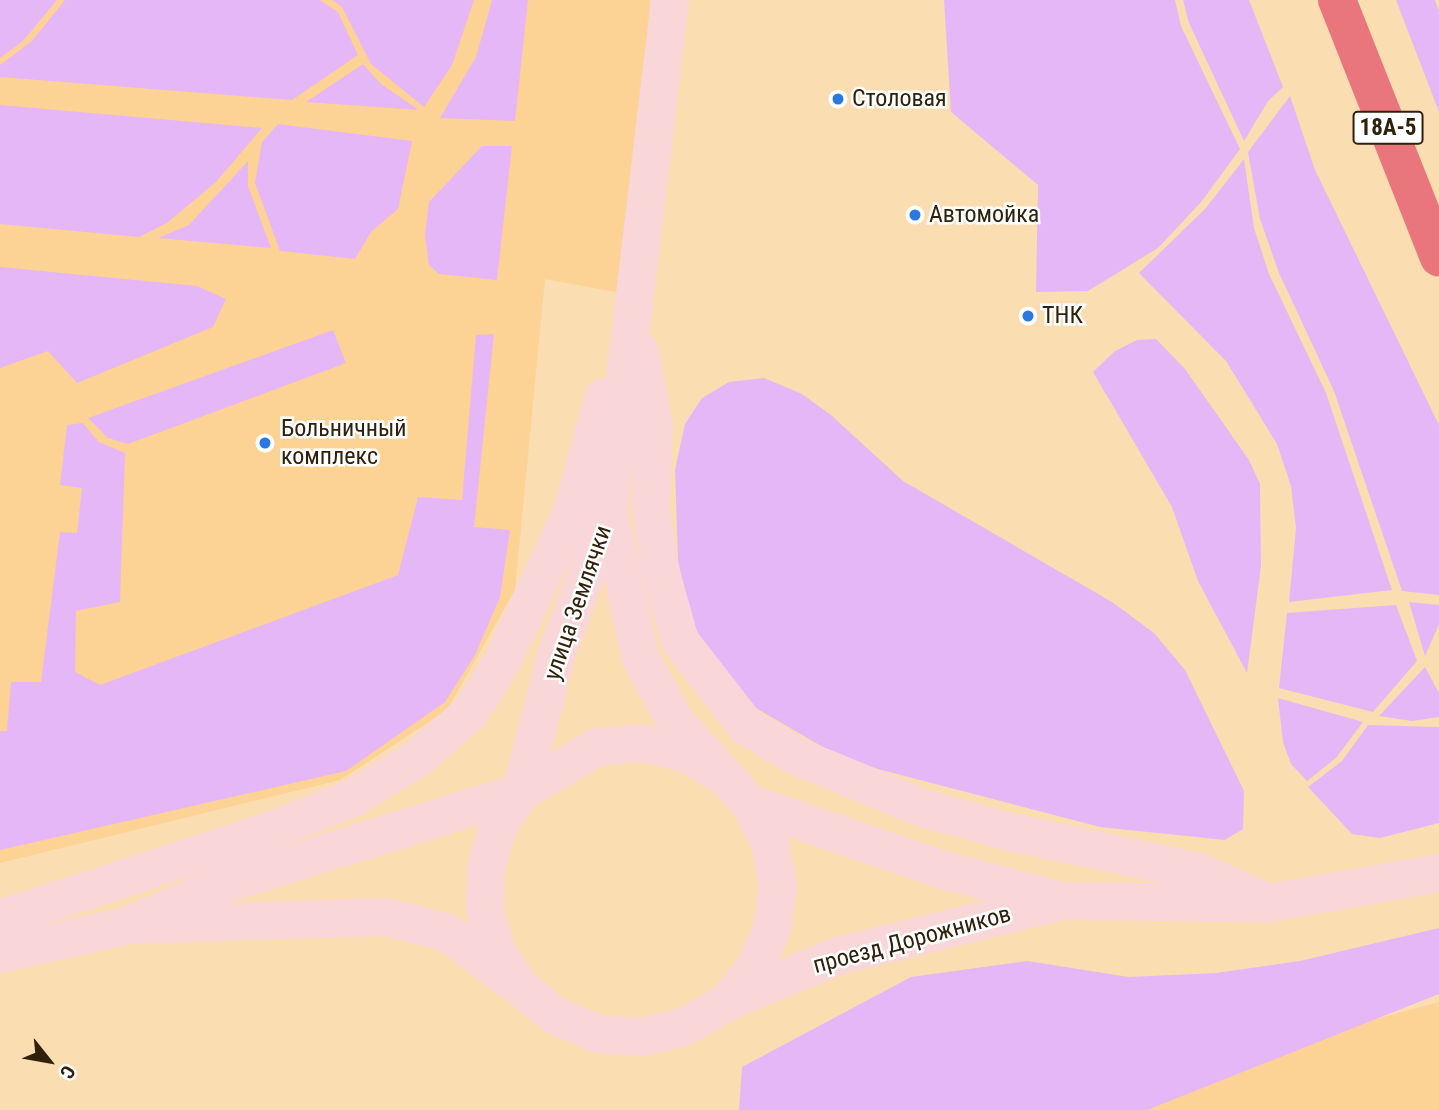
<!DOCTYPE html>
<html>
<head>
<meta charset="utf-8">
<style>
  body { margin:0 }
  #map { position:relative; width:1439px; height:1110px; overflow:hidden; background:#faddb1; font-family:"Roboto Condensed",sans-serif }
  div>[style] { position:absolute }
  .built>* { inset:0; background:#fcd394 }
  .green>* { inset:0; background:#e6b7f6 }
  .secondary>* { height:38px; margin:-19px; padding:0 19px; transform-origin:19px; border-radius:19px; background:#f9d6d8 }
  .highway>* { height:38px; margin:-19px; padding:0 19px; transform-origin:19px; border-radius:19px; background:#ea767d }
  .dots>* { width:19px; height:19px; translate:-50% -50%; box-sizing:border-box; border:4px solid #fff; border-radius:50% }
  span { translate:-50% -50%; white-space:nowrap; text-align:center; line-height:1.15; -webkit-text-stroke:5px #fff; paint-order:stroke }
  .shield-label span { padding:2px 5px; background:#fff; border:2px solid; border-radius:5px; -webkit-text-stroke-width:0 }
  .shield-label { font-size:23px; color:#2f210b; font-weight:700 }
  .poi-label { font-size:24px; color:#2f210b }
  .left { translate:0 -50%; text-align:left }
  .street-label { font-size:24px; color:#2f210b }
  .north { position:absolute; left:14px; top:1026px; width:70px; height:70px; -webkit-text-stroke:5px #fff; paint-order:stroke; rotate:121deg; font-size:19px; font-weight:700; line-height:28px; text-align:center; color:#2f210b }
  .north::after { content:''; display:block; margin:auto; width:24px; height:32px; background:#2f210b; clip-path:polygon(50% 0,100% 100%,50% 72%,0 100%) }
</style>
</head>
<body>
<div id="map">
  <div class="built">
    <div style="clip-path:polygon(0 0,670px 0,636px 296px,545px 279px,515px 590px,447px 710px,340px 780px,0 863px)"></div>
    <div style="clip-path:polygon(1439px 1002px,1439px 1110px,1042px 1110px)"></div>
  </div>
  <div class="green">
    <div style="clip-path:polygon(0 0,57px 0,23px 41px,0 58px)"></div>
    <div style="clip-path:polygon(65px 0,320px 0,338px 12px,358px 55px,292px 100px,0 77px,0 65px,32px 41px)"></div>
    <div style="clip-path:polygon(332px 0,474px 0,452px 65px,424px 107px,371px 64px,342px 7px)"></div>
    <div style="clip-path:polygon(492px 0,528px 0,515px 121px,440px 118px,476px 57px)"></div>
    <div style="clip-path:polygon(944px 0,1175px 0,1181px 26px,1240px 149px,1202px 201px,1158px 248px,1088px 291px,1036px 292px,1038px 185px,951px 112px)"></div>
    <div style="clip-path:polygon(1183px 0,1249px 0,1283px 87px,1268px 101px,1244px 141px,1189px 23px)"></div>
    <div style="clip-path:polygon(1396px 0,1435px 0,1439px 11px,1439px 112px)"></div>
    <div style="clip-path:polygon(363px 64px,381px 84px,419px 110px,306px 102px)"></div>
    <div style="clip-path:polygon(1290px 96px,1315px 170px,1439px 425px,1439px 595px,1402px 591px,1334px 391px,1279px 273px,1260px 219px,1248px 152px)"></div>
    <div style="clip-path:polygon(0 105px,262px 128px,216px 182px,167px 223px,139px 237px,0 224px)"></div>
    <div style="clip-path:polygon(278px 124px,412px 141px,398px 209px,371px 232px,355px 259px,280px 251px,255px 183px,262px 142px)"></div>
    <div style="clip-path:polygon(482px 146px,512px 146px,497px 280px,439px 274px,429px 265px,425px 235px,429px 202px)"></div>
    <div style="clip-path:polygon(1244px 159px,1254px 228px,1269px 274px,1326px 393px,1392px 590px,1289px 602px,1296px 528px,1291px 486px,1277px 444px,1226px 361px,1139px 273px,1205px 209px)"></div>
    <div style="clip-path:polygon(248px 161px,248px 186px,271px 248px,158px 238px,189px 225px)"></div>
    <div style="clip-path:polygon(0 267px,197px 286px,226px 299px,213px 327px,77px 383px,48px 351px,0 368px)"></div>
    <div style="clip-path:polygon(333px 330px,346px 363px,128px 444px,108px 438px,88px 418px)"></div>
    <div style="clip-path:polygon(494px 334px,474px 527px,510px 530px,500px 597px,475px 655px,445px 702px,346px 771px,0 850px,0 731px,7px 731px,11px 682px,41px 682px,60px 532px,77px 533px,82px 488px,60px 485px,67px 425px,83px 423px,99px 442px,125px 453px,120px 602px,76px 611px,75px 672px,100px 685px,398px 575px,418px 497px,462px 500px,476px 335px)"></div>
    <div style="clip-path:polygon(1156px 339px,1185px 369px,1249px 460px,1260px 484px,1261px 566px,1247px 673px,1198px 581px,1172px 507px,1093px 372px,1115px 351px,1137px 340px)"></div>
    <div style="clip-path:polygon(764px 378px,802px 394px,831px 415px,903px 481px,1112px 602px,1154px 633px,1185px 670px,1244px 791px,1243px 829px,1225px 840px,1100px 827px,847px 761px,747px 703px,707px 650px,691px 620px,678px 560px,675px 470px,685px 424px,702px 398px,729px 382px)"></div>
    <div style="clip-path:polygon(1409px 602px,1439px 605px,1439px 624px,1425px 656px)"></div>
    <div style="clip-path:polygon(1396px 605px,1417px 661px,1373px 712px,1279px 688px,1287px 613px)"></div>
    <div style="clip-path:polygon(1425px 667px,1439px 693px,1439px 717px,1412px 721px,1379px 716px)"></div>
    <div style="clip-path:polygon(1278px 698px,1363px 722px,1336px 758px,1307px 781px,1291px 764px,1283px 742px)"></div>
    <div style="clip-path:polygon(1368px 725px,1439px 727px,1439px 823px,1380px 838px,1352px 834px,1308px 787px,1342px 761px)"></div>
    <div style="clip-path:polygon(1439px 928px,1439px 994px,1147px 1110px,739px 1110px,742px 1067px,911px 977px,1027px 961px,1129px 977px,1216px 973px,1300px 961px)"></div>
  </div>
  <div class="secondary">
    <div style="left:640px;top:352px;width:76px;rotate:79.4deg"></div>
    <div style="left:654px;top:427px;width:81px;rotate:92.1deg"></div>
    <div style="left:651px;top:508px;width:63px;rotate:81.7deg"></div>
    <div style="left:660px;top:570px;width:74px;rotate:74.3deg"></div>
    <div style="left:680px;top:641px;width:109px;rotate:52.1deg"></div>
    <div style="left:747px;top:727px;width:59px;rotate:30.5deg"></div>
    <div style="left:798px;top:757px;width:137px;rotate:22.3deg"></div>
    <div style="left:925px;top:809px;width:88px;rotate:15.1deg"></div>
    <div style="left:1010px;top:832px;width:194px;rotate:11.9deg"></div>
    <div style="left:1200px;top:872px;width:76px;rotate:24.2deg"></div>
    <div style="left:609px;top:513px;width:146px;rotate:77.8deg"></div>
    <div style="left:640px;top:656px;width:74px;rotate:61.7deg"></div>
    <div style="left:675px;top:721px;width:112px;rotate:47.9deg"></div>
    <div style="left:750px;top:804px;width:44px;rotate:62.9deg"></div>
    <div style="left:770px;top:843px;width:44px;rotate:79.5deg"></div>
    <div style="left:778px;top:886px;width:43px;rotate:97.9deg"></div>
    <div style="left:772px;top:929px;width:45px;rotate:113.7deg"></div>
    <div style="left:754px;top:970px;width:43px;rotate:130.3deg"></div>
    <div style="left:726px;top:1003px;width:46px;rotate:150.1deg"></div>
    <div style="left:686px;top:1026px;width:44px;rotate:165.7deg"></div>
    <div style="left:643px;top:1037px;width:45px;rotate:-176.2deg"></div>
    <div style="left:598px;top:1034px;width:46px;rotate:-156.8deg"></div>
    <div style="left:556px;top:1016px;width:45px;rotate:-141.3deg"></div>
    <div style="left:521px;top:988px;width:43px;rotate:-123.7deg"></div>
    <div style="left:497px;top:952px;width:43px;rotate:-106.3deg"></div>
    <div style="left:485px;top:911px;width:43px;rotate:-88.7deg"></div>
    <div style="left:486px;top:868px;width:43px;rotate:-73.7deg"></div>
    <div style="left:498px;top:827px;width:42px;rotate:-56.7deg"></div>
    <div style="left:521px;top:792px;width:88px;rotate:-30.6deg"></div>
    <div style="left:597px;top:747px;width:45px;rotate:-5.1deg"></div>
    <div style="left:642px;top:743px;width:45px;rotate:12.8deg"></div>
    <div style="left:686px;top:753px;width:45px;rotate:30.5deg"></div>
    <div style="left:750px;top:804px;width:208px;rotate:18.8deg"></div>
    <div style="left:947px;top:871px;width:120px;rotate:14.5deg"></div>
    <div style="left:1063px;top:901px;width:206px;rotate:0.6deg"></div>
    <div style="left:1269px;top:903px;width:173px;rotate:-10deg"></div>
    <div style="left:0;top:919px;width:280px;rotate:-18.1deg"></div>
    <div style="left:266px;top:832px;width:93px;rotate:-21.3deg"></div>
    <div style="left:353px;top:798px;width:76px;rotate:-31.6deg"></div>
    <div style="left:418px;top:758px;width:67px;rotate:-40.8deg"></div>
    <div style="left:469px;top:714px;width:64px;rotate:-57.8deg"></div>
    <div style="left:503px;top:660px;width:163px;rotate:-65deg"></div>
    <div style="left:572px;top:512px;width:119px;rotate:-74.5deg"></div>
    <div style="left:130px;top:925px;width:99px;rotate:-23.7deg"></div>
    <div style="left:221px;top:885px;width:314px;rotate:-17.2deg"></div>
    <div style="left:521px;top:792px;width:140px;rotate:-75.6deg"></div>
    <div style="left:556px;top:656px;width:153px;rotate:-69.7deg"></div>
    <div style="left:609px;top:513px;width:517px;rotate:-83.22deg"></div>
    <div style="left:0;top:954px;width:133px;rotate:-12.6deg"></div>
    <div style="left:130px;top:925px;width:257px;rotate:-1.8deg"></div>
    <div style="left:387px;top:917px;width:63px;rotate:14.7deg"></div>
    <div style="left:448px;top:933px;width:76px;rotate:37deg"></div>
    <div style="left:731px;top:1000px;width:116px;rotate:-22.4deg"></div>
    <div style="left:838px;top:956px;width:227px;rotate:-13.8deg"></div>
  </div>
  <div class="highway">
    <div style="left:1337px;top:0;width:277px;rotate:68.4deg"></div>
  </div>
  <div class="dots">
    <div style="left:838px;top:99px;background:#2a78e4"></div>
    <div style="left:915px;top:215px;background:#2a78e4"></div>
    <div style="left:1028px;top:316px;background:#2a78e4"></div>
    <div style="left:265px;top:443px;background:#2a78e4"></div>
  </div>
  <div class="shield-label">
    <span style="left:1388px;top:128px">18А-5</span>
  </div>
  <div class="poi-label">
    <span class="left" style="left:852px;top:99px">Столовая</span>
    <span class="left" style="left:929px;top:215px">Автомойка</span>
    <span class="left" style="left:1042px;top:316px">ТНК</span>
    <span class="left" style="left:281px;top:443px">Больничный<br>комплекс</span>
  </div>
  <div class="street-label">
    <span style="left:578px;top:603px;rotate:-71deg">улица Землячки</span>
    <span style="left:912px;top:940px;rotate:-15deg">проезд Дорожников</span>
  </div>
  <div class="north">С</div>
</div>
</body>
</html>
